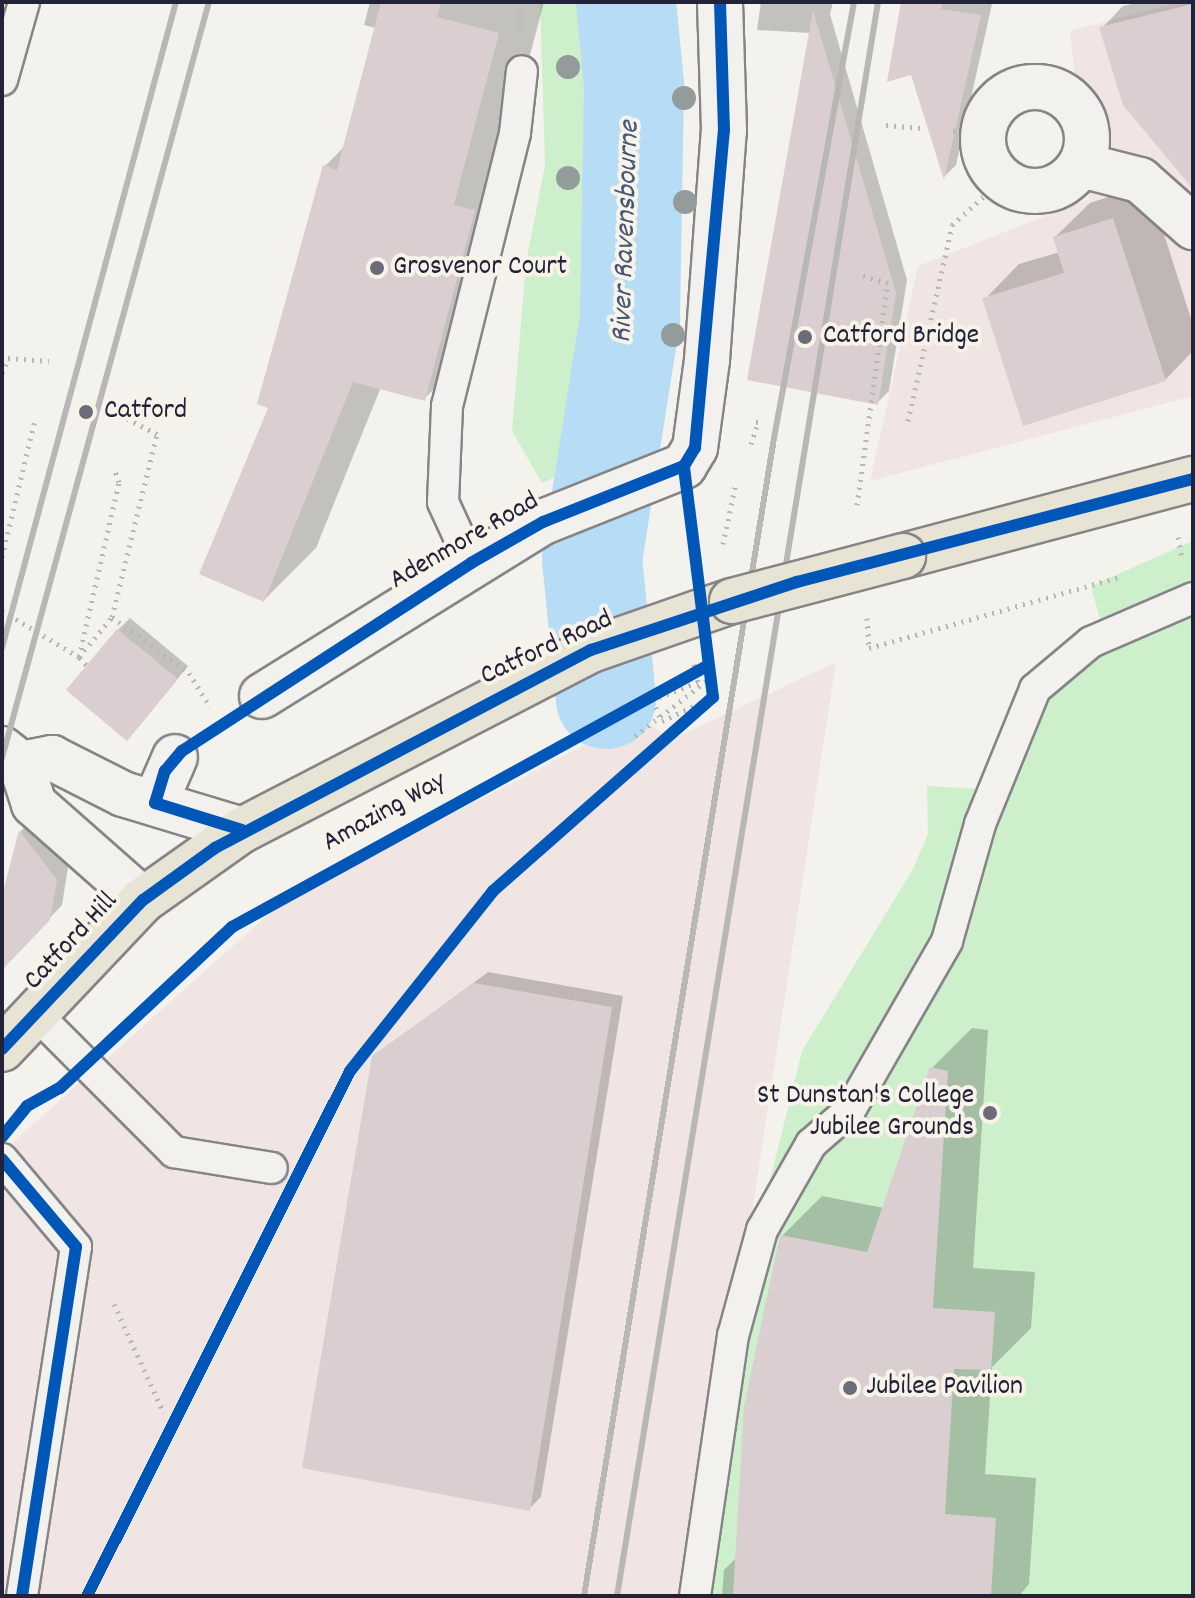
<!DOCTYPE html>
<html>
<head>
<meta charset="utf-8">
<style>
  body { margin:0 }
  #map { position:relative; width:1195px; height:1598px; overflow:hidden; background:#f4f2ec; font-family:Dekko,sans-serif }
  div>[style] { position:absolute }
  .built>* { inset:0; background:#f0e5e2 }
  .green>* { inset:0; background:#ceefcc }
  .shadow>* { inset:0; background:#0003 }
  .river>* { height:100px; margin:-50px; padding:0 50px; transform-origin:50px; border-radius:50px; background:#b6dcf6 }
  .building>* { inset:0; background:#daced0 }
  .path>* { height:5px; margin-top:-2.5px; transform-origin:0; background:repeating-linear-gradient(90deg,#b8b6b6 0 2px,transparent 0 8px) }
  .roads { filter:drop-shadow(2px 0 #858486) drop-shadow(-2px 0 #858486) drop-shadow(0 2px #858486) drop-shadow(0 -2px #858486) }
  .service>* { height:30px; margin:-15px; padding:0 15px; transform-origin:15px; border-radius:15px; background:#f2f1ed }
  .minor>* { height:44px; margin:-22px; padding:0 22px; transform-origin:22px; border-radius:22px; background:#f2f1ed }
  .minor>.ring { margin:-22px; padding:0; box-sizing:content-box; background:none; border:44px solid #f2f1ed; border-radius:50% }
  .tertiary>* { height:44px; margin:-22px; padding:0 22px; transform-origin:22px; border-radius:22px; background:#f2f1ed }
  .trunk>* { height:44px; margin:-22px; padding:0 22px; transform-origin:22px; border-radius:22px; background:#e7e4d5 }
  .rail>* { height:6px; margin:-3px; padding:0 3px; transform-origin:3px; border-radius:3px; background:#b8b6b6 }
  .path-bridge>* { height:5px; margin-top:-2.5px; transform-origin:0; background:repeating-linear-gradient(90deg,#b8b6b6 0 2px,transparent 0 8px) }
  .bridges { filter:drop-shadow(2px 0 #858486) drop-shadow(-2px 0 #858486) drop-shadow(0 2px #858486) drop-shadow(0 -2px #858486) }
  .trunk-bridge>* { height:44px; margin:-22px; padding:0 22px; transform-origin:22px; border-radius:22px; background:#e7e4d5 }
  .cycleway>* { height:12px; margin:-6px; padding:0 6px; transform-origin:6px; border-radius:6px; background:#0057b8 }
  .trees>* { width:24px; height:24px; margin:-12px; border-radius:50%; background:#949b9b }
  .dots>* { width:22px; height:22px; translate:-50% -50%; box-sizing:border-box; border:4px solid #f7f3e8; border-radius:50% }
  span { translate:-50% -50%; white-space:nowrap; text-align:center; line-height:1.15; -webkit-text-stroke:8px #f7f3e8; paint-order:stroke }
  .poi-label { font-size:28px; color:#22223b }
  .left { translate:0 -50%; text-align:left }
  .right { translate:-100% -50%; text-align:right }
  .street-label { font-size:28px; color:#22223b }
  .water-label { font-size:30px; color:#475775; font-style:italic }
  .frame { position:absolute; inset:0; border:4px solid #22223b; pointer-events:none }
</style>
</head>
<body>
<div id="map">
  <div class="built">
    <div style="clip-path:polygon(1181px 2px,1193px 2px,1193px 396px,870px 481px,918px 266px,1089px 199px,1070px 31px)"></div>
    <div style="clip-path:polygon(836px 662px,748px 1239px,681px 1596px,2px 1596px,2px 1152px,280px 904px,638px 717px,673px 739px)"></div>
  </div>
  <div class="green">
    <div style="clip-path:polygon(540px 2px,596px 2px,601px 57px,602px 172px,578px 427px,582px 465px,542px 483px,512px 431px,526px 263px,545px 165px)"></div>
    <div style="clip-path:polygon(1193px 541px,1193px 1596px,681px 1596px,734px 1282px,771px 1176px,802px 1051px,913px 869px,928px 834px,927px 786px,982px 789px,1083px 635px,1100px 620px,1091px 586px)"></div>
  </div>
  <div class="shadow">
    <div style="clip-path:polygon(370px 2px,544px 2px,504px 154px,526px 158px,476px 347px,424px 399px,381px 387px,316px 548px,264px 600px,271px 407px,325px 166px,345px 146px,376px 28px,364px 25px)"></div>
    <div style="clip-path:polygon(761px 2px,833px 2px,830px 14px,907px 280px,889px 391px,877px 403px,811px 33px,757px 30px)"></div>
    <div style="clip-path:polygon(903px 2px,992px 4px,956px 165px,945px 176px,912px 72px)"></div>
    <div style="clip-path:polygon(1141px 2px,1193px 2px,1193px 182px,1102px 28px,1123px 6px)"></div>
    <div style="clip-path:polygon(1148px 184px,1193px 325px,1193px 351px,1165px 380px,985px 299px,1019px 264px,1060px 252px,1055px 237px,1090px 203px)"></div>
    <div style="clip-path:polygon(130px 618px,188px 666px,139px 726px,118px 630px)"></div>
    <div style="clip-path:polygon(32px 820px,68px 867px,62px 905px,2px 968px,2px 903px,21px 831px)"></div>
    <div style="clip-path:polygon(488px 972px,623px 996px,541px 1497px,529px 1509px,374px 1057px)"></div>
    <div style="clip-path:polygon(972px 1028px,988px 1030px,973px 1268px,1035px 1272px,1031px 1328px,992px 1367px,985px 1474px,1036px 1478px,1029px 1584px,1019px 1596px,722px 1596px,724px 1570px,737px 1557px,782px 1236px,822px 1196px,884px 1208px,932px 1068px)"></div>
  </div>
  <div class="river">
    <div style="left:606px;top:699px;width:141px;rotate:-95.7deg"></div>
    <div style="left:592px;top:559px;width:244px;rotate:-81deg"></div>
    <div style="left:630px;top:318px;width:233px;rotate:-89deg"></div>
    <div style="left:634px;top:85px;width:83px;rotate:-95.5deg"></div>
  </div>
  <div class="building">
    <div style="clip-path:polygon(381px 2px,441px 2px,437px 17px,499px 33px,454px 205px,475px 210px,425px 401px,353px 382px,264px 602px,199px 574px,268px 408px,257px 404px,323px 165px,337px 170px)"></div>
    <div style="clip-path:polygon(901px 2px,943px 2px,941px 9px,981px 15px,944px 180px,911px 75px,887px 82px)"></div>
    <div style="clip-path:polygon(1193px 4px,1193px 189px,1123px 105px,1099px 27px)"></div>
    <div style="clip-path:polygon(813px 10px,896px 293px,878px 405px,747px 380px)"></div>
    <div style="clip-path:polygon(1113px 218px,1166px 381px,1023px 426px,982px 298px,1064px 273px,1053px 237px)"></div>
    <div style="clip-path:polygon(117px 629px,178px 679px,127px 741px,66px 690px)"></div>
    <div style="clip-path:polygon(19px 830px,57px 880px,50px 920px,2px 970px,2px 896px)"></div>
    <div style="clip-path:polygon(474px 983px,612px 1007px,530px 1511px,302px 1468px,372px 1056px)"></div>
    <div style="clip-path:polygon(930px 1067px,948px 1071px,933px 1308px,995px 1312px,991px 1370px,954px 1369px,945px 1514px,996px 1518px,991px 1596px,733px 1596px,744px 1406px,780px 1235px,867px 1252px)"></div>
  </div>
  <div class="path">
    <div style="left:520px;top:2px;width:27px;rotate:90deg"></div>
    <div style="left:886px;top:125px;width:34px;rotate:5deg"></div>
    <div style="left:953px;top:131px;width:31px;rotate:2deg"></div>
    <div style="left:2px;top:373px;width:16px;rotate:-68deg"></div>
    <div style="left:8px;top:358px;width:41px;rotate:4.2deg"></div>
    <div style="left:908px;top:421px;width:201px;rotate:-77.3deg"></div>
    <div style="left:952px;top:225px;width:67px;rotate:-42deg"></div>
    <div style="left:751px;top:444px;width:23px;rotate:-72deg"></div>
    <div style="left:758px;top:422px;width:7px;rotate:-172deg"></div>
    <div style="left:857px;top:505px;width:224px;rotate:-82.1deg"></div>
    <div style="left:888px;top:283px;width:32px;rotate:-164deg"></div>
    <div style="left:1178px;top:537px;width:21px;rotate:79deg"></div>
    <div style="left:723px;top:544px;width:58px;rotate:-78.1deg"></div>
    <div style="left:2px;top:557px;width:141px;rotate:-76.5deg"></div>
    <div style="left:2px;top:611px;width:90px;rotate:30.9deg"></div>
    <div style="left:79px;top:657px;width:52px;rotate:-50.5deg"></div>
    <div style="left:112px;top:617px;width:188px;rotate:-76.2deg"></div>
    <div style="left:157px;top:434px;width:33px;rotate:-153deg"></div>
    <div style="left:112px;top:617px;width:95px;rotate:36deg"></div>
    <div style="left:189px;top:673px;width:40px;rotate:58deg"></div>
    <div style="left:867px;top:618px;width:30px;rotate:86deg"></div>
    <div style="left:869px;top:648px;width:261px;rotate:-15.8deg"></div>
    <div style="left:86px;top:665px;width:11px;rotate:-131deg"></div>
    <div style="left:79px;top:657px;width:180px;rotate:-77.1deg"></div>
    <div style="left:119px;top:482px;width:12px;rotate:-110deg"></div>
    <div style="left:707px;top:666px;width:32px;rotate:79deg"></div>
    <div style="left:635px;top:736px;width:93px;rotate:-37.6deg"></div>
    <div style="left:114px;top:1304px;width:120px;rotate:65.4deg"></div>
  </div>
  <div class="roads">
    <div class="service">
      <div style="left:2px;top:80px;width:81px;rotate:-74.2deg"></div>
      <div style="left:471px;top:563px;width:67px;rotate:-114.7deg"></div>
      <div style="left:443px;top:502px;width:96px;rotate:-87.6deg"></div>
      <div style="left:447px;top:406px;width:281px;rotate:-76deg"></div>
      <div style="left:515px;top:133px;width:62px;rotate:-83.6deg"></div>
      <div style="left:37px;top:1015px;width:194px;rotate:45deg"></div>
      <div style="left:174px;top:1152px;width:99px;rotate:9.3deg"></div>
      <div style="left:2px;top:1159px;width:115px;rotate:49.9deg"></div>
      <div style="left:76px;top:1247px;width:353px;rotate:98.8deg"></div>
      <div style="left:695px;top:1596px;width:263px;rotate:-81.7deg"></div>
      <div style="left:733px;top:1336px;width:110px;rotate:-74.7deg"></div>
      <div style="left:762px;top:1230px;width:99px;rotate:-60.3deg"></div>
      <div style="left:811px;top:1144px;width:52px;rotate:-41.1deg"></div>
      <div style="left:850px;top:1110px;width:195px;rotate:-60.1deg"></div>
      <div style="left:947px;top:941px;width:122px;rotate:-74.2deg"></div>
      <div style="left:980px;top:824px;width:146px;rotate:-67.8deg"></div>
      <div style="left:1035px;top:689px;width:73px;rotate:-40deg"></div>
      <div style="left:1091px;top:642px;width:111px;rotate:-23.3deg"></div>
    </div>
    <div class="minor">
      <div class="ring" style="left:983px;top:87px;width:60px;height:60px"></div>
      <div style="left:1081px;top:165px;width:61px;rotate:14.3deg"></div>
      <div style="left:1140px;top:180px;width:71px;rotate:41.6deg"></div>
      <div style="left:262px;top:696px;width:331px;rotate:-31.8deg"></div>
      <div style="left:543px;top:522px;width:152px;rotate:-21.7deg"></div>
      <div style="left:684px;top:466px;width:21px;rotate:-59deg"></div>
      <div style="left:695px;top:448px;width:89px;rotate:-82.2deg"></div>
      <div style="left:707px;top:360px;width:231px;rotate:-85.8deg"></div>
      <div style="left:724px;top:130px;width:128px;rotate:-91.8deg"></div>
      <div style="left:155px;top:803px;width:50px;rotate:-66.5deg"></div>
    </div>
    <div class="tertiary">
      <div style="left:2px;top:749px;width:24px;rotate:38deg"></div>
      <div style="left:21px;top:764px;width:42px;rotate:72deg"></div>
      <div style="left:34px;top:804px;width:145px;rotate:41.4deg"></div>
      <div style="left:21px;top:764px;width:32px;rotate:-11deg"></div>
      <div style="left:52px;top:758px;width:80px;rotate:26.9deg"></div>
      <div style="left:123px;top:794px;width:124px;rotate:16.8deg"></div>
    </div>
    <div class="trunk">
      <div style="left:903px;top:556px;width:300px;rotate:-14.9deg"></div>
      <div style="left:2px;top:1049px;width:205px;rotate:-46.6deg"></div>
      <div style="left:143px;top:900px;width:121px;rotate:-35.3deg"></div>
      <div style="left:242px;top:830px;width:393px;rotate:-27.3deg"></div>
      <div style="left:591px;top:650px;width:149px;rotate:-19.2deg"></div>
    </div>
  </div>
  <div class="rail">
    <div style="left:2px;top:648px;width:669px;rotate:-74.93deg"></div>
    <div style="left:2px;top:758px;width:784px;rotate:-74.69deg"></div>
    <div style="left:584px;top:1596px;width:1173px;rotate:-80.68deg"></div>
    <div style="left:774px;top:438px;width:443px;rotate:-79.6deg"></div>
    <div style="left:617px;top:1596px;width:1615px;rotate:-80.7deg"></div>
  </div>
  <div class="path-bridge">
    <div style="left:694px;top:664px;width:18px;rotate:77deg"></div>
    <div style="left:698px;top:682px;width:49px;rotate:158.6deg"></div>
    <div style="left:652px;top:700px;width:23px;rotate:65deg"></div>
    <div style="left:662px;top:721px;width:56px;rotate:-25.2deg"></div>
  </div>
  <div class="bridges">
    <div class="trunk-bridge">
      <div style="left:732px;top:601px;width:177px;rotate:-14.7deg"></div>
    </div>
  </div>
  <div class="cycleway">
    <div style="left:242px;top:830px;width:91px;rotate:-162.8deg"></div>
    <div style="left:155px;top:803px;width:34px;rotate:-73deg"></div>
    <div style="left:165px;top:771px;width:26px;rotate:-50deg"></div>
    <div style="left:182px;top:751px;width:345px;rotate:-33deg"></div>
    <div style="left:471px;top:563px;width:83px;rotate:-29.7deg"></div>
    <div style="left:543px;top:522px;width:152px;rotate:-21.7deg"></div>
    <div style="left:684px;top:466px;width:21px;rotate:-59deg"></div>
    <div style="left:695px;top:448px;width:319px;rotate:-84.8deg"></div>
    <div style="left:724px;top:130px;width:128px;rotate:-91.8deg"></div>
    <div style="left:2px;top:1049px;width:205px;rotate:-46.6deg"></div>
    <div style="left:143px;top:900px;width:89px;rotate:-35.8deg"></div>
    <div style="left:215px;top:848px;width:425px;rotate:-27.8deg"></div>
    <div style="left:591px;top:650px;width:217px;rotate:-18.3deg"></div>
    <div style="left:797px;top:582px;width:409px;rotate:-14.6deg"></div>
    <div style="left:2px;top:1137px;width:40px;rotate:-51deg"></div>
    <div style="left:27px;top:1106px;width:38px;rotate:-29deg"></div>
    <div style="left:60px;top:1088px;width:236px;rotate:-43.1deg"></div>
    <div style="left:232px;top:927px;width:542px;rotate:-28.79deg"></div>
    <div style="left:2px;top:1159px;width:115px;rotate:49.9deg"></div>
    <div style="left:76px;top:1247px;width:353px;rotate:98.8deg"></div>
    <div style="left:87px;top:1596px;width:587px;rotate:-63.39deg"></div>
    <div style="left:350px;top:1071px;width:230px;rotate:-51.5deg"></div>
    <div style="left:493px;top:891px;width:293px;rotate:-41.4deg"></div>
    <div style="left:713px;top:697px;width:233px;rotate:-97.2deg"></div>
  </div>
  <div class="trees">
    <div style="left:568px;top:67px"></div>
    <div style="left:684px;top:98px"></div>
    <div style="left:568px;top:178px"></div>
    <div style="left:685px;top:202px"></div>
    <div style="left:673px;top:335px"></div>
  </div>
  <div class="dots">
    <div style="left:377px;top:268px;background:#6c6b79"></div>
    <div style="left:805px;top:337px;background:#6c6b79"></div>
    <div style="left:86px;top:412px;background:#6c6b79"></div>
    <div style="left:990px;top:1113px;background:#6c6b79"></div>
    <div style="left:850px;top:1388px;background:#6c6b79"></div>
  </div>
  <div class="poi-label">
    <span class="left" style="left:393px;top:268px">Grosvenor Court</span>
    <span class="left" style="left:823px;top:337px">Catford Bridge</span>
    <span class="left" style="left:104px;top:412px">Catford</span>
    <span class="right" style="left:974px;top:1113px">St Dunstan's College<br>Jubilee Grounds</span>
    <span class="left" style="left:866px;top:1388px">Jubilee Pavilion</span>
  </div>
  <div class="street-label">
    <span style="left:465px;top:542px;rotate:-30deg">Adenmore Road</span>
    <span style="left:547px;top:649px;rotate:-25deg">Catford Road</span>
    <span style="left:385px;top:813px;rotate:-29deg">Amazing Way</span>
    <span style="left:72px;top:942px;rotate:-47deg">Catford Hill</span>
  </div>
  <div class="water-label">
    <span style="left:628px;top:232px;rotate:-88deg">River Ravensbourne</span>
  </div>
  <div class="frame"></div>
</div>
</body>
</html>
